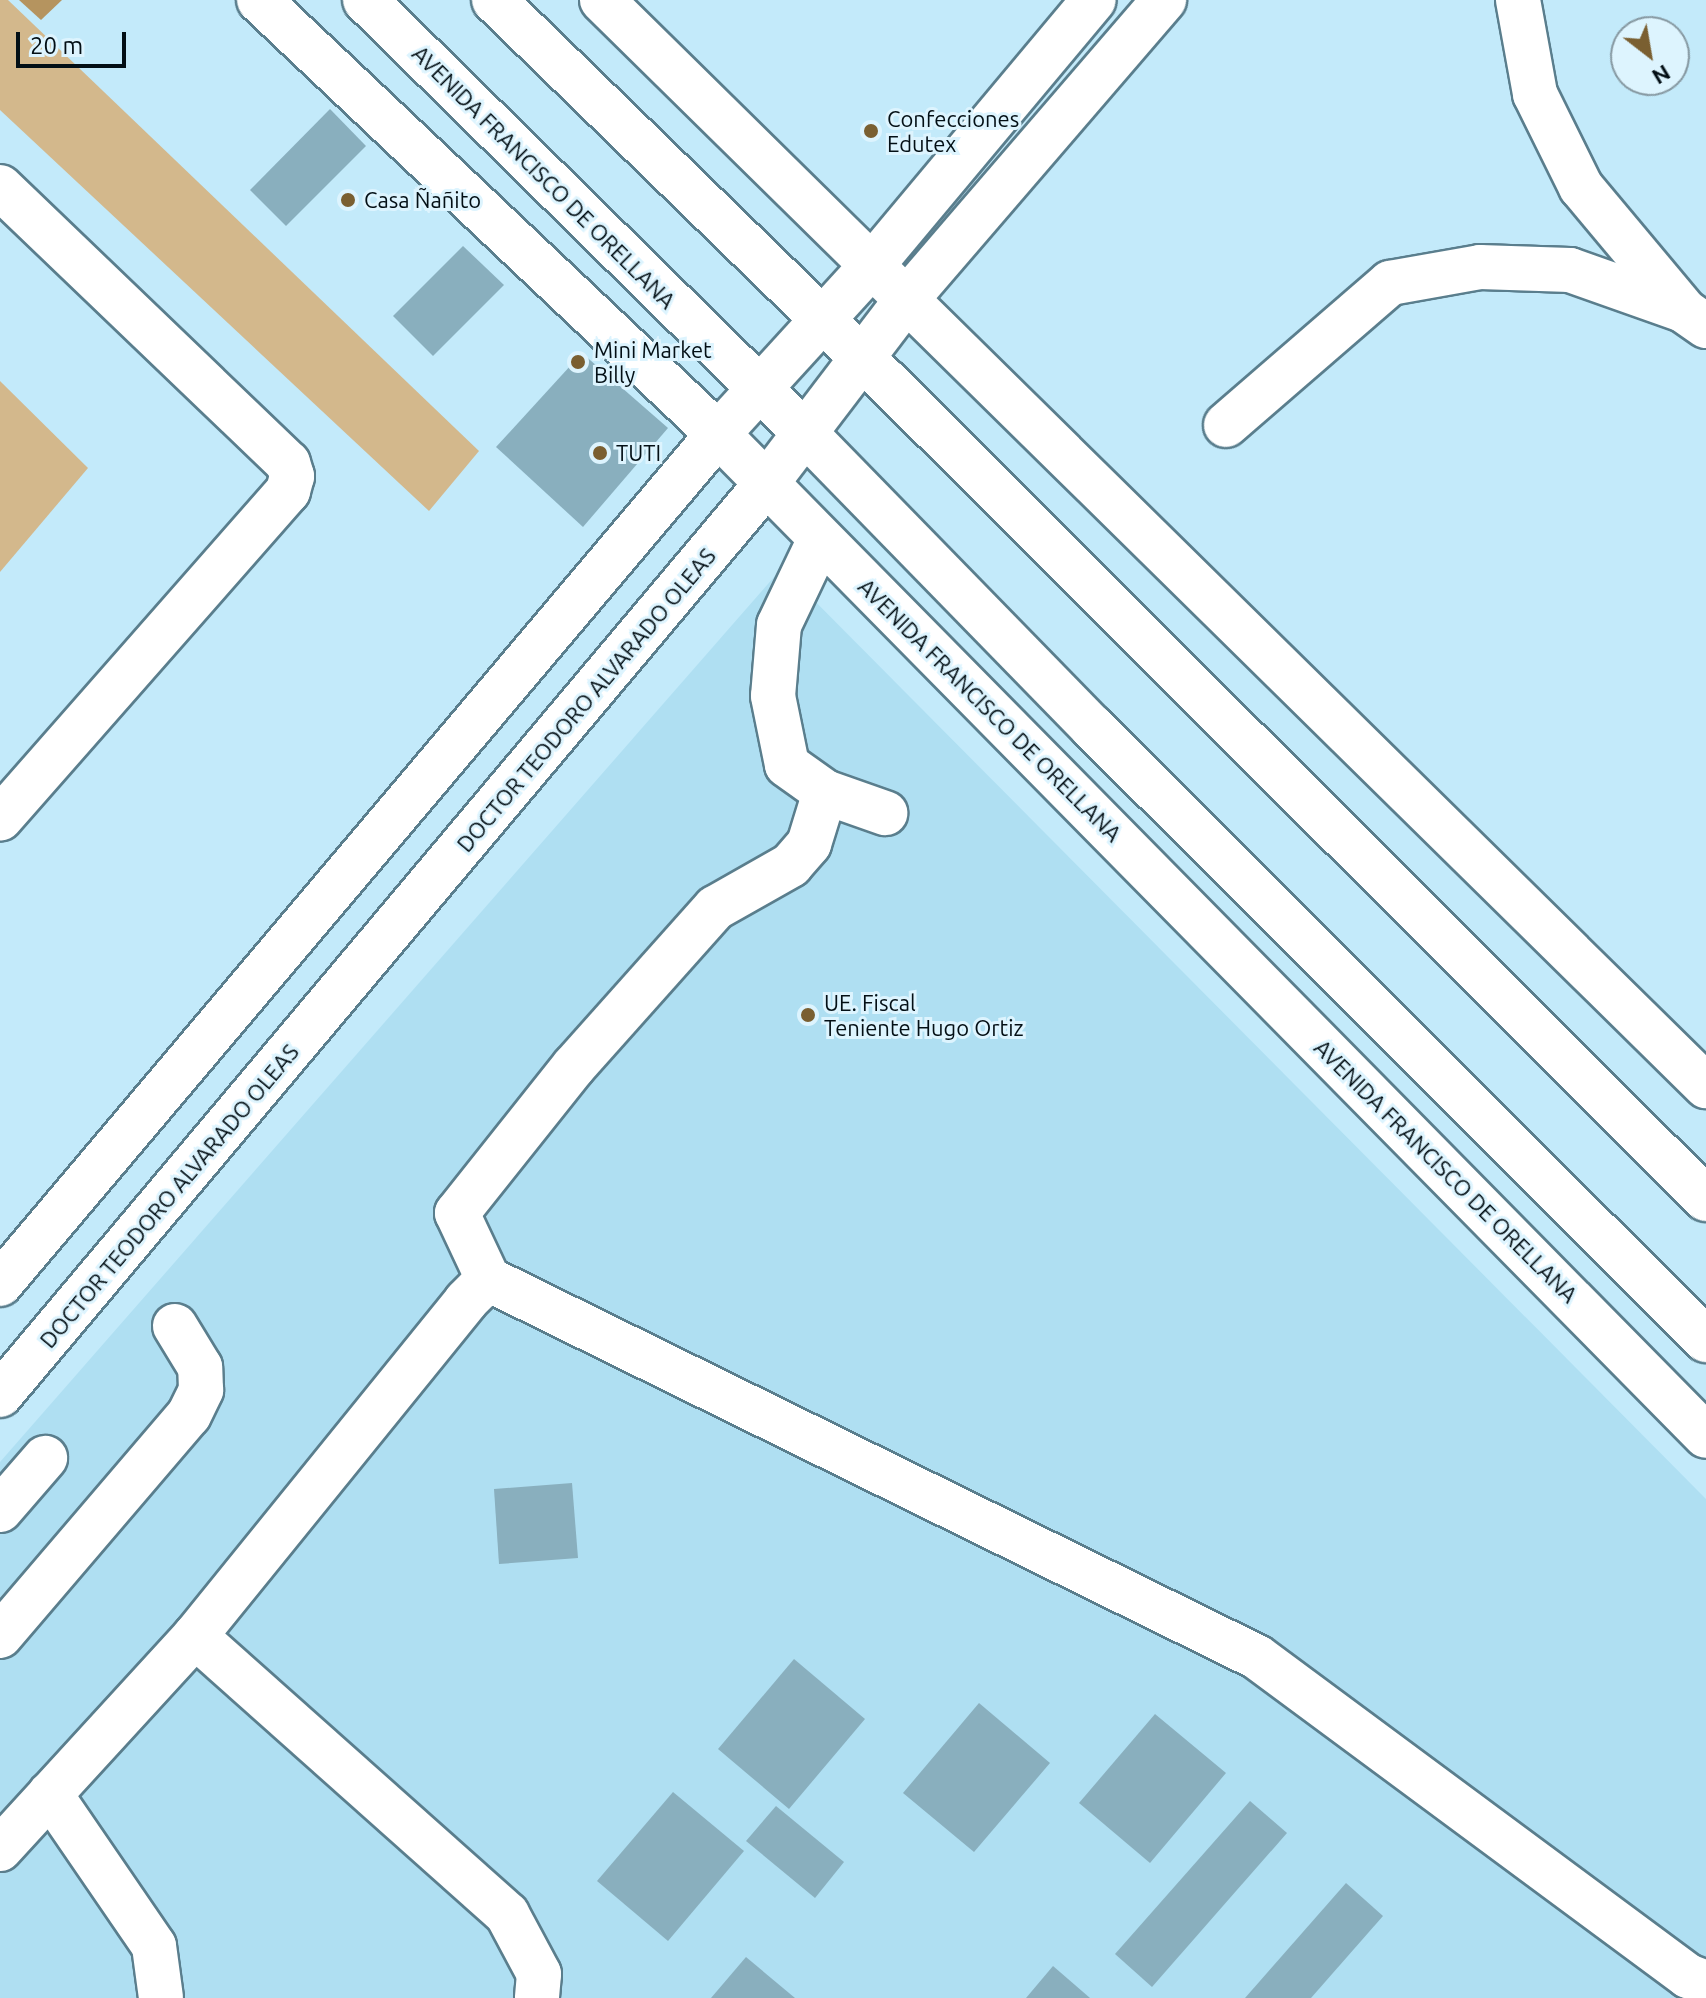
<!DOCTYPE html>
<html>
<head>
<meta charset="utf-8">
<style>
  body { margin:0 }
  #map { position:relative; width:1706px; height:1998px; overflow:hidden; background:#c3eafa; font-family:Ubuntu,sans-serif }
  div>[style] { position:absolute }
  .built>* { inset:0; background:#afdff2 }
  .green>* { inset:0; background:#d3b88c }
  .water>* { inset:0; background:#b5945f }
  .building>* { inset:0; background:#89afbe }
  .roads { filter:drop-shadow(2px 0 #5a7e8d) drop-shadow(-2px 0 #5a7e8d) drop-shadow(0 2px #5a7e8d) drop-shadow(0 -2px #5a7e8d) }
  .minor>* { height:44px; margin:-22px; padding:0 22px; transform-origin:22px; border-radius:22px; background:#fff }
  .major>* { height:44px; margin:-22px; padding:0 22px; transform-origin:22px; border-radius:22px; background:#fff }
  .highway>* { height:44px; margin:-22px; padding:0 22px; transform-origin:22px; border-radius:22px; background:#fff }
  .dots>* { width:22px; height:22px; translate:-50% -50%; box-sizing:border-box; border:4px solid #ddf4fe; border-radius:50% }
  span { translate:-50% -50%; white-space:nowrap; text-align:center; line-height:1.15; -webkit-text-stroke:6px #ddf4fe; paint-order:stroke }
  .poi-label { font-size:22px; color:#030f15 }
  .left { translate:0 -50%; text-align:left }
  .street-label { font-size:22px; color:#030f15 }
  .north { position:absolute; left:1610px; top:16px; width:80px; height:80px; box-sizing:border-box; background:#ddf4fe; border:2px solid #8698a1; border-radius:50%; rotate:149deg; font-size:22px; font-weight:700; line-height:32px; text-align:center; color:#030f15 }
  .north::after { content:''; display:block; margin:auto; width:28px; height:36px; background:#7a5f31; clip-path:polygon(50% 0,100% 100%,50% 72%,0 100%) }
  .scale { position:absolute; left:16px; top:32px; width:110px; height:36px; box-sizing:border-box; border:4px solid #030f15; border-top:0; padding-left:10px; font-size:24px; line-height:28px; white-space:nowrap; color:#030f15; -webkit-text-stroke:6px #ddf4fe; paint-order:stroke }
</style>
</head>
<body>
<div id="map">
  <div class="built">
    <div style="clip-path:polygon(782px 568px,1706px 1499px,1706px 1998px,0 1998px,0 1462px)"></div>
  </div>
  <div class="green">
    <div style="clip-path:polygon(0 0,8px 0,479px 451px,429px 511px,0 110px)"></div>
    <div style="clip-path:polygon(0 381px,88px 468px,0 572px)"></div>
  </div>
  <div class="water">
    <div style="clip-path:polygon(19px 0,62px 0,41px 20px)"></div>
  </div>
  <div class="building">
    <div style="clip-path:polygon(330px 109px,366px 146px,286px 226px,250px 190px)"></div>
    <div style="clip-path:polygon(463px 246px,504px 285px,433px 356px,393px 316px)"></div>
    <div style="clip-path:polygon(582px 353px,668px 428px,583px 527px,496px 447px)"></div>
    <div style="clip-path:polygon(572px 1483px,578px 1558px,499px 1564px,494px 1489px)"></div>
    <div style="clip-path:polygon(794px 1659px,865px 1719px,789px 1809px,718px 1749px)"></div>
    <div style="clip-path:polygon(979px 1703px,1050px 1763px,974px 1852px,903px 1793px)"></div>
    <div style="clip-path:polygon(1155px 1714px,1226px 1773px,1150px 1863px,1079px 1803px)"></div>
    <div style="clip-path:polygon(673px 1792px,744px 1851px,668px 1941px,597px 1881px)"></div>
    <div style="clip-path:polygon(1250px 1801px,1287px 1833px,1152px 1987px,1115px 1954px)"></div>
    <div style="clip-path:polygon(776px 1806px,844px 1862px,815px 1898px,746px 1841px)"></div>
    <div style="clip-path:polygon(1346px 1883px,1383px 1916px,1311px 1998px,1245px 1998px)"></div>
    <div style="clip-path:polygon(746px 1957px,795px 1998px,711px 1998px)"></div>
    <div style="clip-path:polygon(1053px 1966px,1090px 1998px,1026px 1998px)"></div>
  </div>
  <div class="roads">
    <div class="minor">
      <div style="left:1518px;top:0;width:96px;rotate:79.7deg"></div>
      <div style="left:1535px;top:94px;width:104px;rotate:63.7deg"></div>
      <div style="left:1581px;top:187px;width:158px;rotate:50.1deg"></div>
      <div style="left:0;top:187px;width:399px;rotate:43.8deg"></div>
      <div style="left:288px;top:463px;width:14px;rotate:73deg"></div>
      <div style="left:292px;top:476px;width:16px;rotate:105deg"></div>
      <div style="left:288px;top:491px;width:436px;rotate:131.3deg"></div>
      <div style="left:1226px;top:425px;width:217px;rotate:-40.9deg"></div>
      <div style="left:1390px;top:283px;width:91px;rotate:-10.1deg"></div>
      <div style="left:1480px;top:267px;width:90px;rotate:1.9deg"></div>
      <div style="left:1570px;top:270px;width:120px;rotate:19.5deg"></div>
      <div style="left:1683px;top:310px;width:28px;rotate:35deg"></div>
      <div style="left:820px;top:539px;width:95px;rotate:115.5deg"></div>
      <div style="left:779px;top:625px;width:71px;rotate:94.8deg"></div>
      <div style="left:773px;top:696px;width:70px;rotate:78.5deg"></div>
      <div style="left:787px;top:765px;width:47px;rotate:35.4deg"></div>
      <div style="left:825px;top:792px;width:64px;rotate:19.3deg"></div>
      <div style="left:825px;top:792px;width:54px;rotate:107.1deg"></div>
      <div style="left:809px;top:844px;width:28px;rotate:131deg"></div>
      <div style="left:791px;top:865px;width:87px;rotate:150.5deg"></div>
      <div style="left:715px;top:908px;width:212px;rotate:131.7deg"></div>
      <div style="left:574px;top:1066px;width:188px;rotate:128.5deg"></div>
      <div style="left:457px;top:1213px;width:73px;rotate:64.8deg"></div>
      <div style="left:488px;top:1279px;width:857px;rotate:26.18deg"></div>
      <div style="left:1257px;top:1657px;width:536px;rotate:36.51deg"></div>
      <div style="left:1688px;top:1976px;width:19px;rotate:21deg"></div>
      <div style="left:0;top:1510px;width:69px;rotate:-49.1deg"></div>
      <div style="left:0;top:1636px;width:291px;rotate:-49.5deg"></div>
      <div style="left:189px;top:1415px;width:28px;rotate:-64deg"></div>
      <div style="left:201px;top:1390px;width:23px;rotate:-92deg"></div>
      <div style="left:200px;top:1367px;width:48px;rotate:-121.4deg"></div>
      <div style="left:195px;top:1636px;width:418px;rotate:41.7deg"></div>
      <div style="left:507px;top:1914px;width:68px;rotate:61.9deg"></div>
      <div style="left:539px;top:1974px;width:24px;rotate:95deg"></div>
      <div style="left:50px;top:1794px;width:184px;rotate:55.6deg"></div>
      <div style="left:154px;top:1946px;width:52px;rotate:82.3deg"></div>
      <div style="left:0;top:1849px;width:289px;rotate:-47.5deg"></div>
      <div style="left:195px;top:1636px;width:431px;rotate:-51deg"></div>
      <div style="left:466px;top:1301px;width:31px;rotate:-45deg"></div>
    </div>
    <div class="major">
      <div style="left:259px;top:0;width:632px;rotate:43.4deg"></div>
      <div style="left:718px;top:434px;width:1407px;rotate:45.4deg"></div>
      <div style="left:602px;top:0;width:1549px;rotate:44.53deg"></div>
      <div style="left:0;top:1284px;width:1113px;rotate:-49.81deg"></div>
      <div style="left:718px;top:434px;width:230px;rotate:-47.6deg"></div>
      <div style="left:873px;top:264px;width:344px;rotate:-50.1deg"></div>
      <div style="left:0;top:1395px;width:1190px;rotate:-49.94deg"></div>
      <div style="left:766px;top:484px;width:231px;rotate:-52.7deg"></div>
      <div style="left:906px;top:300px;width:396px;rotate:-49.3deg"></div>
    </div>
    <div class="highway">
      <div style="left:365px;top:0;width:616px;rotate:44.54deg"></div>
      <div style="left:804px;top:432px;width:412px;rotate:45.7deg"></div>
      <div style="left:1092px;top:727px;width:868px;rotate:44.95deg"></div>
      <div style="left:494px;top:0;width:548px;rotate:44.19deg"></div>
      <div style="left:887px;top:382px;width:1157px;rotate:44.93deg"></div>
    </div>
  </div>
  <div class="dots">
    <div style="left:871px;top:131px;background:#7a5f31"></div>
    <div style="left:348px;top:200px;background:#7a5f31"></div>
    <div style="left:578px;top:362px;background:#7a5f31"></div>
    <div style="left:600px;top:453px;background:#7a5f31"></div>
    <div style="left:808px;top:1015px;background:#7a5f31"></div>
  </div>
  <div class="poi-label">
    <span class="left" style="left:887px;top:131px">Confecciones<br>Edutex</span>
    <span class="left" style="left:364px;top:200px">Casa Ñañito</span>
    <span class="left" style="left:594px;top:362px">Mini Market<br>Billy</span>
    <span class="left" style="left:616px;top:453px">TUTI</span>
    <span class="left" style="left:824px;top:1015px">UE. Fiscal<br>Teniente Hugo Ortiz</span>
  </div>
  <div class="street-label">
    <span style="left:544px;top:177px;rotate:45deg">AVENIDA FRANCISCO DE ORELLANA</span>
    <span style="left:586px;top:700px;rotate:-50deg">DOCTOR TEODORO ALVARADO OLEAS</span>
    <span style="left:990px;top:710px;rotate:45deg">AVENIDA FRANCISCO DE ORELLANA</span>
    <span style="left:1446px;top:1171px;rotate:45deg">AVENIDA FRANCISCO DE ORELLANA</span>
    <span style="left:169px;top:1196px;rotate:-50deg">DOCTOR TEODORO ALVARADO OLEAS</span>
  </div>
  <div class="north">N</div>
  <div class="scale">20 m</div>
</div>
</body>
</html>
